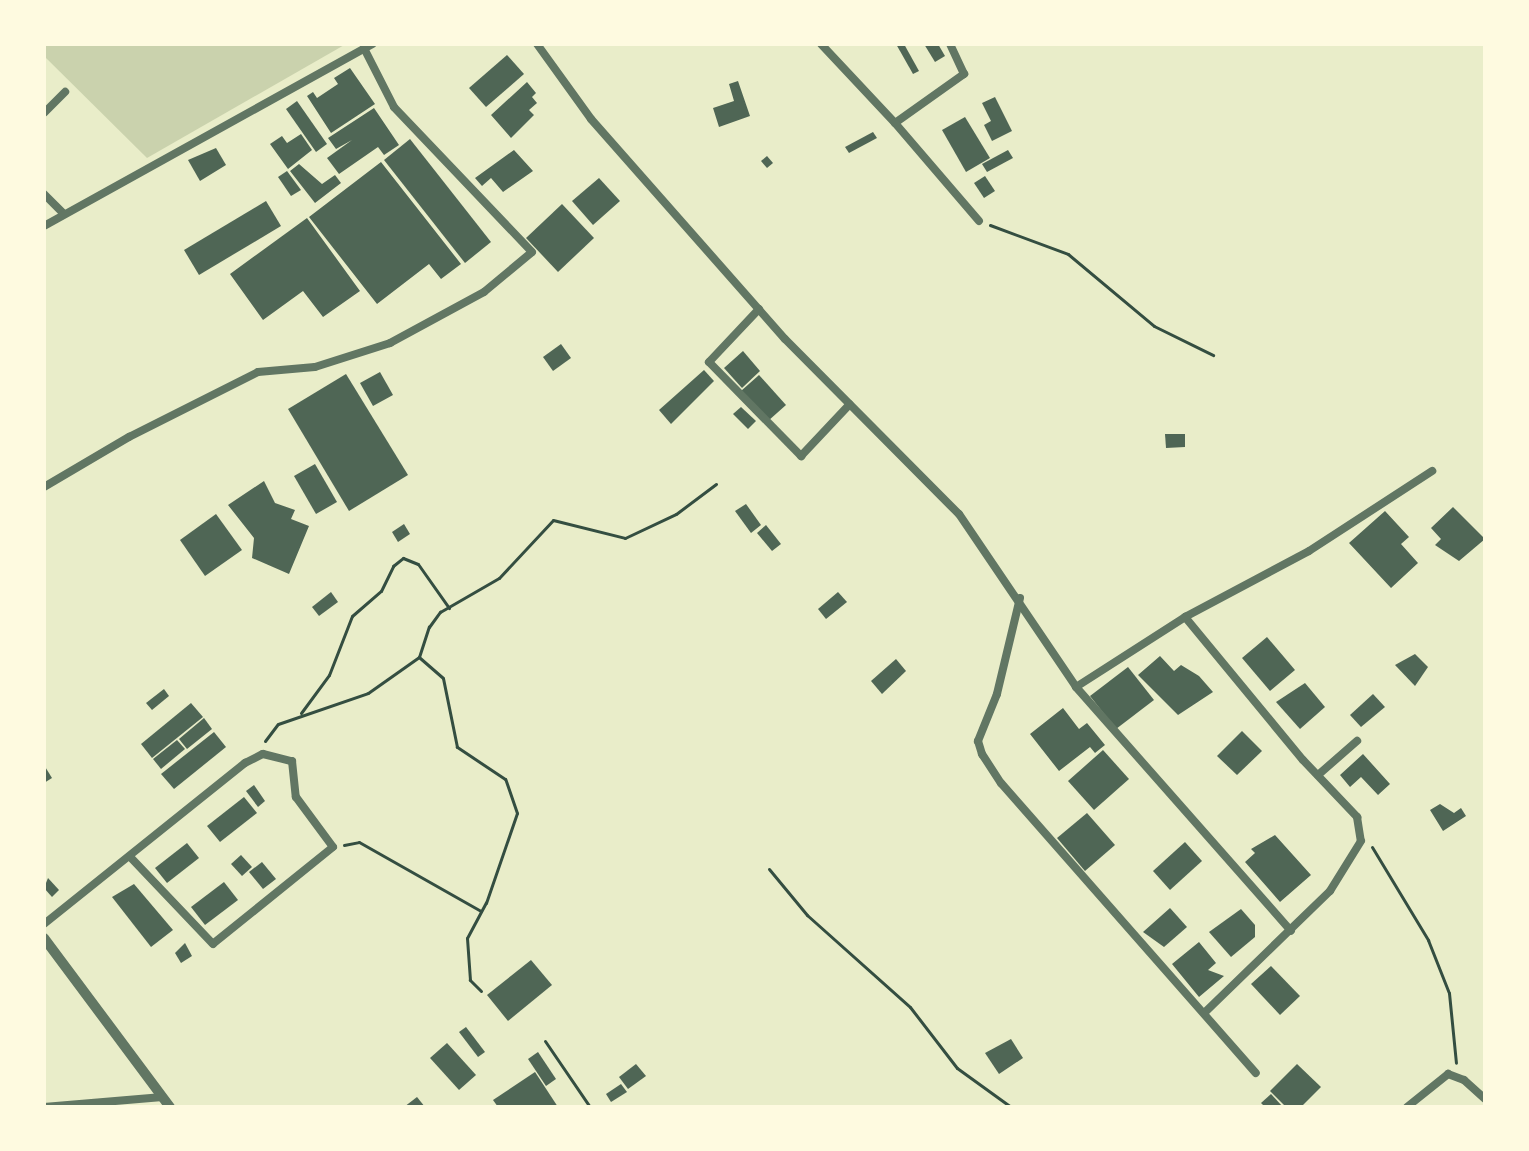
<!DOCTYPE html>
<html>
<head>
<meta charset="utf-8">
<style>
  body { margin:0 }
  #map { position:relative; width:1529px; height:1151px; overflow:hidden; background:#e9edc9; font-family:"Roboto Condensed",sans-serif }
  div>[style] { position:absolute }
  .green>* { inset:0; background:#cad2ad }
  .building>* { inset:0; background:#4f6655 }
  .path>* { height:3px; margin:-1.5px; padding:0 1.5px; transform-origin:1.5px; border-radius:1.5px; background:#344e41 }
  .minor>* { height:8px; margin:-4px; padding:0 4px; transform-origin:4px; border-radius:4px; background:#617663 }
  .tertiary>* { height:10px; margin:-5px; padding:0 5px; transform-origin:5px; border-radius:5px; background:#617663 }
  span { translate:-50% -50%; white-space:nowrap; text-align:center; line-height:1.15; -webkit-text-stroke:8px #fefae0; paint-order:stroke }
  .frame { position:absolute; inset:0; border:46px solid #fefae0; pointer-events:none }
</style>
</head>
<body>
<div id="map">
  <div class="green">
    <div style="clip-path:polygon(44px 44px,346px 44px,147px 158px,44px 56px)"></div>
  </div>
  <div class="building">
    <div style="clip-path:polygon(896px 44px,904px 44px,919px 71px,913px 74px)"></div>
    <div style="clip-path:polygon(924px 44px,938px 44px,945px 56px,935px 62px)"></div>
    <div style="clip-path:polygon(507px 55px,524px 74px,486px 107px,469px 88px)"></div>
    <div style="clip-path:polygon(350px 68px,375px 104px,331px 133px,307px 96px,313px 92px,317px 98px,338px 84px,334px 78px)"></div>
    <div style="clip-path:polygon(738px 81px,750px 116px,719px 127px,713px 108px,734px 101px,729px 84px)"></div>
    <div style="clip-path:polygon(527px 82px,536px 93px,532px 97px,537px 103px,529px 110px,534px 115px,511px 138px,491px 115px)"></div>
    <div style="clip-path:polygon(995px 97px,1012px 131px,992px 141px,984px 125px,991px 121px,982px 103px)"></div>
    <div style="clip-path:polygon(297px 101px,327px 144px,316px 152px,286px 109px)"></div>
    <div style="clip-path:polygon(374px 108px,399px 145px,384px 155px,378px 147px,339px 174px,327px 158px,352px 140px,336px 149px,328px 138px)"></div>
    <div style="clip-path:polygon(965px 117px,990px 158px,966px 172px,942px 130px)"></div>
    <div style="clip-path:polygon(873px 132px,877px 138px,849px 153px,845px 147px)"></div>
    <div style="clip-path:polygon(301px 134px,312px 150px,288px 169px,270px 144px,282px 136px,287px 143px)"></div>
    <div style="clip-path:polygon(410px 139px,491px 242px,465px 263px,384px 160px)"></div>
    <div style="clip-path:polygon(216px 148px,226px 165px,200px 181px,188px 160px)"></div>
    <div style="clip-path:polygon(514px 150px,533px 171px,503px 192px,491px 178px,482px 186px,475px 178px)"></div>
    <div style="clip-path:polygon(1008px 150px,1013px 158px,987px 172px,982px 164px)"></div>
    <div style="clip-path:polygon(767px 156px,773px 163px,767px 168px,761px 161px)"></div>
    <div style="clip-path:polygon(381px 162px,461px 264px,441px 279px,429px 264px,377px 304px,309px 217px)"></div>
    <div style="clip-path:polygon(299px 164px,322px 184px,335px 175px,341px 183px,315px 203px,290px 171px)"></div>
    <div style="clip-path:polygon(287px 171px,301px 190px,291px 196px,278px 177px)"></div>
    <div style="clip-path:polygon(985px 176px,995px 191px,984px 198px,974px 183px)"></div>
    <div style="clip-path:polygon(599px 178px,620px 201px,593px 225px,572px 201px)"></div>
    <div style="clip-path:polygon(266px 201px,281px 226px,199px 275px,184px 250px)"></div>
    <div style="clip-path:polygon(562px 204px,594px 238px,558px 272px,526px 238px)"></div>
    <div style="clip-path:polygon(307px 218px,360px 291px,323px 317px,303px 291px,263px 320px,230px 274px)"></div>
    <div style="clip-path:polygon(561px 344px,571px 358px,553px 371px,543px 357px)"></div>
    <div style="clip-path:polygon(743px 351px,760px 371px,742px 388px,724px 368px)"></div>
    <div style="clip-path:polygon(704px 370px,714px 381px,671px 424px,659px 410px)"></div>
    <div style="clip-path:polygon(380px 372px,393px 395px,373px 406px,360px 383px)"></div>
    <div style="clip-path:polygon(346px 374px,408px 475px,349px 511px,288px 409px)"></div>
    <div style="clip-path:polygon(759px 375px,786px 405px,768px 421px,741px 391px)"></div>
    <div style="clip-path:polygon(741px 407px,756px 421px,748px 429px,733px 414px)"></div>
    <div style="clip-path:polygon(1165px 434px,1185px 434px,1185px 447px,1166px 448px)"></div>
    <div style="clip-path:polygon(315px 464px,337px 502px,316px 514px,294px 476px)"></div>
    <div style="clip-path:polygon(264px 481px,275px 503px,295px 510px,291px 519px,309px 526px,289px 574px,252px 558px,254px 538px,228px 505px)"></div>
    <div style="clip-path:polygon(746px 504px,761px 525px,751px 533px,735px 511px)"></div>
    <div style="clip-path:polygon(1453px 507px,1485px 539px,1459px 561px,1435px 545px,1441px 539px,1431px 528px)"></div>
    <div style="clip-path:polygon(1385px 511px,1409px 537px,1401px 544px,1418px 563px,1391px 588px,1349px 543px)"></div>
    <div style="clip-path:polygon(216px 514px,242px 550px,205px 576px,180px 540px)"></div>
    <div style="clip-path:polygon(404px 524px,410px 534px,398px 542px,392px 532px)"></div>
    <div style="clip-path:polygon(766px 525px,781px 544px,772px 551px,757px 533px)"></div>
    <div style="clip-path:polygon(331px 592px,338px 602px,319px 616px,312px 607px)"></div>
    <div style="clip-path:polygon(838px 592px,847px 602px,826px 619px,818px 609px)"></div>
    <div style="clip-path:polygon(1267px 637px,1295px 670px,1270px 691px,1242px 658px)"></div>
    <div style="clip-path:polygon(1415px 654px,1428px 667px,1415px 686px,1395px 665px)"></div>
    <div style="clip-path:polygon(1160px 656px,1174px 671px,1181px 665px,1199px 676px,1213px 692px,1178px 715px,1138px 675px)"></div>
    <div style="clip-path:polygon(896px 659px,906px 671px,882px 694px,871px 681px)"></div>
    <div style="clip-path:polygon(1128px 667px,1154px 700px,1116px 729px,1090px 696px)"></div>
    <div style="clip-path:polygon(1305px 683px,1325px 707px,1300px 729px,1276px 702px)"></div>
    <div style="clip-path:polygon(164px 689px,169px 696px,152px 710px,146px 703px)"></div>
    <div style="clip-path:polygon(1373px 694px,1385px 707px,1361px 727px,1350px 715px)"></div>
    <div style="clip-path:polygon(191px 703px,203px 717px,152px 758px,141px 744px)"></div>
    <div style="clip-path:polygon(1063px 708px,1079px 729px,1087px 723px,1105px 745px,1095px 753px,1090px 747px,1059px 771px,1030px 734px)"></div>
    <div style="clip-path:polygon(204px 718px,212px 729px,187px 749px,179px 739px)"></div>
    <div style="clip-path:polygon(1242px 731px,1262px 751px,1237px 775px,1217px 756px)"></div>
    <div style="clip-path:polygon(214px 732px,226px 747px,174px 789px,161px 774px)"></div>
    <div style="clip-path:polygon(177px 740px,185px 749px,161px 769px,153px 759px)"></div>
    <div style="clip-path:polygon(1103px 750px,1129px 779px,1094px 810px,1068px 781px)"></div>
    <div style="clip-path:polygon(1363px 754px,1390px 784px,1378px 795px,1361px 777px,1350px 787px,1340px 775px)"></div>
    <div style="clip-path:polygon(44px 765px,52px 778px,44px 783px)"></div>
    <div style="clip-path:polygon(254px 785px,265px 801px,258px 807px,246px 791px)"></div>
    <div style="clip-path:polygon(244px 797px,257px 813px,220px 842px,207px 826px)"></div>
    <div style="clip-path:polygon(1440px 804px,1454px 813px,1461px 808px,1466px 816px,1443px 831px,1430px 810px)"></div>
    <div style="clip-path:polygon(1087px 813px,1115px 845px,1085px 871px,1057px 838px)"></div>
    <div style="clip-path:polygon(1275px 835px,1311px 875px,1280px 902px,1245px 862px,1255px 853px,1251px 849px)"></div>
    <div style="clip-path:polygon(1185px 842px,1202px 861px,1170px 890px,1153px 871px)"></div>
    <div style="clip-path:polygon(187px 843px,199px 858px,167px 883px,155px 868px)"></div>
    <div style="clip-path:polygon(241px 855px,252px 867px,242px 876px,231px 864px)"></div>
    <div style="clip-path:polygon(262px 862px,276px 879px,263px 889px,249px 872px)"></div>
    <div style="clip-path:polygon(48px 878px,59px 890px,52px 897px,44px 888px)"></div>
    <div style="clip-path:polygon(224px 882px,238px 900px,205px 925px,191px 907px)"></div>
    <div style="clip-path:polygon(134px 884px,173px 930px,151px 947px,112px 897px)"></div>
    <div style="clip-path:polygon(1170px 908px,1187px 927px,1164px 947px,1143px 932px)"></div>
    <div style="clip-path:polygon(1241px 909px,1255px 925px,1255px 937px,1231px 957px,1209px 932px)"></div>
    <div style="clip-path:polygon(1199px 942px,1216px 963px,1208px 970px,1224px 976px,1199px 997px,1172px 964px)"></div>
    <div style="clip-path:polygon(185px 943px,192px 956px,181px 963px,175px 953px)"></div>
    <div style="clip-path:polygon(531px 960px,552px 985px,508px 1021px,487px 995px)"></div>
    <div style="clip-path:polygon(1271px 966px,1300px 996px,1280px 1015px,1251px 984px)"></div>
    <div style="clip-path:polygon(466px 1027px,485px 1052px,478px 1057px,459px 1032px)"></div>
    <div style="clip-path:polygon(1011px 1039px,1023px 1058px,999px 1074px,985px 1053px)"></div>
    <div style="clip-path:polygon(447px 1043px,476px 1075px,459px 1090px,430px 1058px)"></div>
    <div style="clip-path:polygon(538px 1052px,556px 1079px,546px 1086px,528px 1059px)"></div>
    <div style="clip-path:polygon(636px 1064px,646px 1076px,628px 1089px,619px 1077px)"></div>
    <div style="clip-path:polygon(1297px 1064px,1321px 1087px,1301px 1107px,1286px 1107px,1270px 1091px)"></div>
    <div style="clip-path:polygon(535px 1072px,558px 1107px,498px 1107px,493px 1100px)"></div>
    <div style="clip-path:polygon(621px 1084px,627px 1092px,611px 1102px,606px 1094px)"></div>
    <div style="clip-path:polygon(1271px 1094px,1283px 1107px,1265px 1107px,1261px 1103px)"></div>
    <div style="clip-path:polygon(417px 1097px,425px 1107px,404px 1107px)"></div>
  </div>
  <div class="path">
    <div style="left:990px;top:225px;width:83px;rotate:20.4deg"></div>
    <div style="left:1068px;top:254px;width:112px;rotate:39.9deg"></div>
    <div style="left:1154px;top:326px;width:66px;rotate:26.2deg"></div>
    <div style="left:301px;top:713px;width:47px;rotate:-53.6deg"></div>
    <div style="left:329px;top:675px;width:63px;rotate:-68.7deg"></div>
    <div style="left:352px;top:616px;width:38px;rotate:-41deg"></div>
    <div style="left:381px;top:591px;width:28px;rotate:-64deg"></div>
    <div style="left:393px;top:566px;width:13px;rotate:-39deg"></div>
    <div style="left:403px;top:558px;width:16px;rotate:22deg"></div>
    <div style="left:418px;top:564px;width:54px;rotate:54.8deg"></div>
    <div style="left:265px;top:741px;width:21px;rotate:-53deg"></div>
    <div style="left:278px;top:724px;width:95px;rotate:-19deg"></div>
    <div style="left:368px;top:693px;width:62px;rotate:-35.2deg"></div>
    <div style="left:344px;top:845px;width:15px;rotate:-11deg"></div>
    <div style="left:359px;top:842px;width:140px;rotate:29.5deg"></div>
    <div style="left:1372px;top:847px;width:109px;rotate:58.9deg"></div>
    <div style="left:1428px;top:940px;width:57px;rotate:68.4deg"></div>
    <div style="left:1449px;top:993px;width:70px;rotate:84.3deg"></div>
    <div style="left:769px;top:869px;width:60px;rotate:50.4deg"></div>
    <div style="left:807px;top:915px;width:138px;rotate:41.8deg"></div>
    <div style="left:910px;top:1007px;width:77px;rotate:52.4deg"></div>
    <div style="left:957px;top:1068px;width:67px;rotate:35.8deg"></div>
    <div style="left:481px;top:991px;width:16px;rotate:-135deg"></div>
    <div style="left:470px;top:980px;width:42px;rotate:-94.1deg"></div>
    <div style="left:467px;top:938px;width:40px;rotate:-62deg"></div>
    <div style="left:486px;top:903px;width:95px;rotate:-71deg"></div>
    <div style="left:517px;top:813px;width:36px;rotate:-109deg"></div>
    <div style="left:505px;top:779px;width:58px;rotate:-146.3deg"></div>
    <div style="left:457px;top:747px;width:70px;rotate:-101.5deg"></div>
    <div style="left:443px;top:678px;width:32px;rotate:-139deg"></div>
    <div style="left:419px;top:657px;width:32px;rotate:-72deg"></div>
    <div style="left:429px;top:627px;width:19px;rotate:-54deg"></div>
    <div style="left:440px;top:612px;width:68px;rotate:-30deg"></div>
    <div style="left:499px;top:578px;width:79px;rotate:-47deg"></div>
    <div style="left:553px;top:520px;width:74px;rotate:14deg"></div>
    <div style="left:625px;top:538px;width:56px;rotate:-25.2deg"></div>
    <div style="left:676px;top:514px;width:50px;rotate:-36.9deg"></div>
    <div style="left:545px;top:1041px;width:80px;rotate:55.7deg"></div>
  </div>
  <div class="minor">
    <div style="left:537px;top:44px;width:92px;rotate:54.2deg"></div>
    <div style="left:591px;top:119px;width:293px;rotate:48.6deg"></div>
    <div style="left:785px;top:339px;width:247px;rotate:45.2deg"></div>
    <div style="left:959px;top:514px;width:209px;rotate:55.9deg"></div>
    <div style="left:1076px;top:687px;width:325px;rotate:48.6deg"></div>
    <div style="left:821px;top:44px;width:108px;rotate:46.9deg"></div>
    <div style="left:895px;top:123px;width:85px;rotate:-35.4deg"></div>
    <div style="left:964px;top:74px;width:33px;rotate:-115deg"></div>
    <div style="left:44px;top:113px;width:30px;rotate:-45deg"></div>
    <div style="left:895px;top:123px;width:129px;rotate:49.4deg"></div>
    <div style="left:44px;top:194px;width:27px;rotate:45deg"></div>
    <div style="left:44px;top:226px;width:376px;rotate:-29deg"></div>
    <div style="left:759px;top:309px;width:73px;rotate:133.3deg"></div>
    <div style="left:709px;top:362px;width:132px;rotate:45.6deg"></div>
    <div style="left:801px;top:456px;width:71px;rotate:-46.7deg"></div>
    <div style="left:44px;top:487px;width:99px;rotate:-30.5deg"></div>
    <div style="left:129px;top:437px;width:144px;rotate:-26.7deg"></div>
    <div style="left:258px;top:372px;width:57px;rotate:-5deg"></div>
    <div style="left:315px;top:367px;width:79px;rotate:-17.7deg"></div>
    <div style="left:390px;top:343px;width:107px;rotate:-28.5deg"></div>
    <div style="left:484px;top:292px;width:62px;rotate:-39.8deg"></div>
    <div style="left:532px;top:252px;width:200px;rotate:-133.6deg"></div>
    <div style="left:394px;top:107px;width:66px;rotate:-117deg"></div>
    <div style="left:1020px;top:598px;width:99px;rotate:103.5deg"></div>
    <div style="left:997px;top:694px;width:51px;rotate:112deg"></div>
    <div style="left:978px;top:741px;width:14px;rotate:73deg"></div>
    <div style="left:982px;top:754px;width:35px;rotate:57deg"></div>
    <div style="left:1001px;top:783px;width:386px;rotate:48.7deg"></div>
    <div style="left:1185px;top:617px;width:185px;rotate:50.5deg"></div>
    <div style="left:1303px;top:760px;width:79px;rotate:46.5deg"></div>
    <div style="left:1357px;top:817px;width:24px;rotate:81deg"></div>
    <div style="left:1361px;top:841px;width:59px;rotate:121.8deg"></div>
    <div style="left:1330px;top:891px;width:175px;rotate:135.9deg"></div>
    <div style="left:1076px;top:687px;width:130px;rotate:-32.7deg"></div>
    <div style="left:1185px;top:617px;width:140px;rotate:-28deg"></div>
    <div style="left:1309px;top:551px;width:147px;rotate:-33deg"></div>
    <div style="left:1318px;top:775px;width:52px;rotate:-41.1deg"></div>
    <div style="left:44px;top:924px;width:258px;rotate:-38.7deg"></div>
    <div style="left:245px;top:763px;width:20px;rotate:-27deg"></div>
    <div style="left:263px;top:754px;width:30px;rotate:14deg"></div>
    <div style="left:292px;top:761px;width:36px;rotate:84deg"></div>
    <div style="left:296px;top:797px;width:62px;rotate:53.5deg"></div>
    <div style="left:333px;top:847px;width:154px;rotate:141.1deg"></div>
    <div style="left:213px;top:944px;width:119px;rotate:-133.6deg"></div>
    <div style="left:44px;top:1107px;width:119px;rotate:-4.8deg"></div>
    <div style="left:1407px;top:1107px;width:53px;rotate:-38.8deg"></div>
    <div style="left:1448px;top:1074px;width:17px;rotate:21deg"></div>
    <div style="left:1464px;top:1080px;width:28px;rotate:42deg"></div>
  </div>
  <div class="tertiary">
    <div style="left:44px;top:938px;width:211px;rotate:53.3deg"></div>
  </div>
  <div class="frame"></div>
</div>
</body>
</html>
